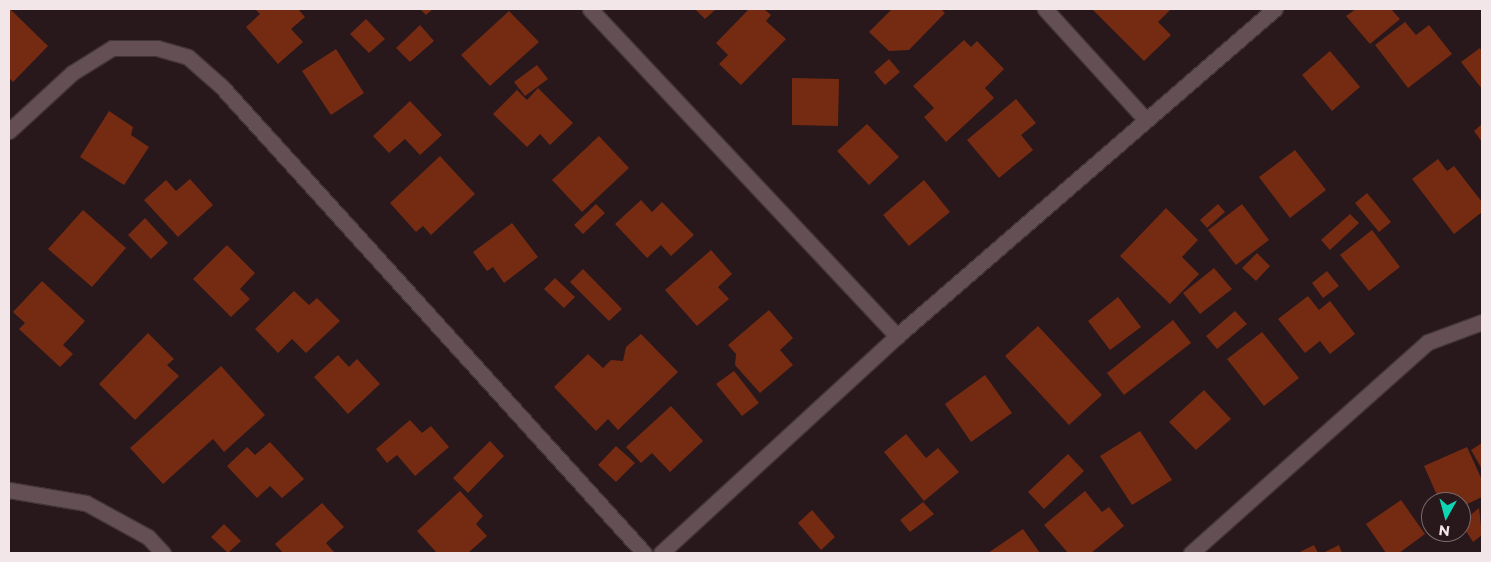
<!DOCTYPE html>
<html>
<head>
<meta charset="utf-8">
<style>
  body { margin:0 }
  #map { position:relative; width:1491px; height:562px; overflow:hidden; background:#28171b; font-family:Montserrat,sans-serif }
  div>[style] { position:absolute }
  .building>* { inset:0; background:#752b11 }
  .roads { filter:drop-shadow(1px 0 #423538) drop-shadow(-1px 0 #423538) drop-shadow(0 1px #423538) drop-shadow(0 -1px #423538) }
  .minor>* { height:15px; margin:-7.5px; padding:0 7.5px; transform-origin:7.5px; border-radius:7.5px; background:#644f54 }
  span { translate:-50% -50%; white-space:nowrap; text-align:center; line-height:1.15; -webkit-text-stroke:5px #28171b; paint-order:stroke }
  .frame { position:absolute; inset:0; border:10px solid #f3e6e9; pointer-events:none }
  .north { position:absolute; left:1421px; top:492px; width:50px; height:50px; box-sizing:border-box; background:#28171b; border:1px solid #796a6d; border-radius:50%; rotate:187deg; font-size:14px; font-weight:700; line-height:20px; text-align:center; color:#f3e6e9 }
  .north::after { content:''; display:block; margin:auto; width:18px; height:22px; background:#0ed5b4; clip-path:polygon(50% 0,100% 100%,50% 72%,0 100%) }
</style>
</head>
<body>
<div id="map">
  <div class="building">
    <div style="clip-path:polygon(10px 9px,48px 46px,13px 82px,9px 78px)"></div>
    <div style="clip-path:polygon(255px 9px,298px 9px,305px 17px,291px 29px,303px 42px,278px 64px,246px 27px,260px 14px)"></div>
    <div style="clip-path:polygon(420px 9px,433px 9px,426px 15px)"></div>
    <div style="clip-path:polygon(695px 9px,716px 9px,705px 19px)"></div>
    <div style="clip-path:polygon(749px 9px,764px 9px,771px 15px,766px 21px,786px 39px,741px 85px,719px 64px,728px 55px,716px 43px)"></div>
    <div style="clip-path:polygon(892px 9px,941px 9px,945px 13px,909px 50px,889px 51px,869px 32px)"></div>
    <div style="clip-path:polygon(1092px 9px,1171px 9px,1158px 22px,1171px 35px,1144px 61px)"></div>
    <div style="clip-path:polygon(1356px 9px,1391px 9px,1400px 19px,1370px 44px,1346px 16px)"></div>
    <div style="clip-path:polygon(509px 11px,539px 42px,490px 86px,461px 55px)"></div>
    <div style="clip-path:polygon(366px 19px,385px 39px,369px 53px,350px 34px)"></div>
    <div style="clip-path:polygon(1405px 22px,1416px 35px,1429px 25px,1452px 54px,1408px 88px,1375px 45px)"></div>
    <div style="clip-path:polygon(420px 25px,434px 41px,410px 62px,396px 48px)"></div>
    <div style="clip-path:polygon(964px 40px,971px 47px,977px 41px,1004px 69px,985px 88px,994px 98px,946px 142px,924px 117px,934px 108px,913px 86px)"></div>
    <div style="clip-path:polygon(1480px 48px,1482px 52px,1482px 89px,1461px 62px)"></div>
    <div style="clip-path:polygon(336px 49px,364px 93px,331px 115px,302px 71px)"></div>
    <div style="clip-path:polygon(1330px 51px,1360px 87px,1332px 111px,1302px 75px)"></div>
    <div style="clip-path:polygon(889px 59px,900px 72px,885px 85px,874px 72px)"></div>
    <div style="clip-path:polygon(537px 65px,548px 79px,525px 96px,514px 82px)"></div>
    <div style="clip-path:polygon(792px 78px,839px 79px,838px 126px,792px 125px)"></div>
    <div style="clip-path:polygon(538px 88px,573px 123px,550px 145px,540px 134px,527px 147px,493px 114px,517px 90px,527px 100px)"></div>
    <div style="clip-path:polygon(1016px 99px,1036px 123px,1021px 135px,1033px 150px,999px 178px,967px 140px)"></div>
    <div style="clip-path:polygon(410px 101px,442px 135px,420px 155px,405px 139px,389px 153px,373px 136px)"></div>
    <div style="clip-path:polygon(109px 111px,133px 127px,131px 135px,149px 147px,124px 185px,80px 157px)"></div>
    <div style="clip-path:polygon(867px 124px,899px 157px,869px 185px,837px 151px)"></div>
    <div style="clip-path:polygon(1482px 124px,1482px 142px,1474px 131px)"></div>
    <div style="clip-path:polygon(599px 136px,629px 168px,582px 212px,552px 180px)"></div>
    <div style="clip-path:polygon(1295px 150px,1326px 190px,1290px 218px,1259px 177px)"></div>
    <div style="clip-path:polygon(440px 156px,475px 194px,431px 235px,423px 226px,416px 232px,390px 203px)"></div>
    <div style="clip-path:polygon(1438px 159px,1447px 171px,1454px 166px,1482px 202px,1482px 212px,1454px 234px,1412px 179px)"></div>
    <div style="clip-path:polygon(190px 179px,213px 205px,178px 237px,144px 200px,166px 180px,176px 191px)"></div>
    <div style="clip-path:polygon(924px 180px,950px 212px,909px 246px,883px 215px)"></div>
    <div style="clip-path:polygon(1367px 193px,1391px 222px,1379px 232px,1355px 203px)"></div>
    <div style="clip-path:polygon(641px 200px,652px 212px,662px 202px,694px 235px,671px 256px,661px 245px,647px 258px,615px 224px)"></div>
    <div style="clip-path:polygon(596px 204px,605px 213px,583px 234px,574px 225px)"></div>
    <div style="clip-path:polygon(1218px 204px,1225px 212px,1207px 228px,1200px 220px)"></div>
    <div style="clip-path:polygon(1242px 204px,1269px 240px,1236px 265px,1208px 230px)"></div>
    <div style="clip-path:polygon(1166px 208px,1198px 240px,1182px 257px,1199px 274px,1170px 304px,1120px 256px)"></div>
    <div style="clip-path:polygon(83px 210px,126px 248px,92px 287px,48px 249px)"></div>
    <div style="clip-path:polygon(1350px 214px,1359px 223px,1330px 250px,1321px 240px)"></div>
    <div style="clip-path:polygon(145px 218px,168px 243px,151px 259px,128px 235px)"></div>
    <div style="clip-path:polygon(512px 223px,538px 257px,504px 283px,493px 267px,487px 271px,473px 252px)"></div>
    <div style="clip-path:polygon(1372px 230px,1400px 267px,1369px 291px,1340px 255px)"></div>
    <div style="clip-path:polygon(227px 245px,255px 273px,240px 289px,250px 299px,231px 317px,193px 279px)"></div>
    <div style="clip-path:polygon(711px 250px,732px 274px,718px 287px,729px 299px,697px 326px,665px 290px)"></div>
    <div style="clip-path:polygon(1257px 253px,1270px 266px,1256px 281px,1242px 268px)"></div>
    <div style="clip-path:polygon(1214px 268px,1232px 289px,1200px 314px,1183px 293px)"></div>
    <div style="clip-path:polygon(583px 269px,622px 309px,609px 321px,570px 282px)"></div>
    <div style="clip-path:polygon(1327px 271px,1339px 286px,1323px 298px,1312px 283px)"></div>
    <div style="clip-path:polygon(555px 278px,575px 297px,564px 308px,544px 289px)"></div>
    <div style="clip-path:polygon(42px 281px,85px 321px,63px 345px,73px 354px,60px 367px,19px 329px,25px 323px,13px 312px)"></div>
    <div style="clip-path:polygon(294px 291px,309px 305px,317px 298px,340px 321px,306px 353px,292px 339px,278px 353px,255px 329px)"></div>
    <div style="clip-path:polygon(1308px 296px,1319px 310px,1330px 301px,1355px 334px,1330px 354px,1320px 341px,1305px 353px,1278px 319px)"></div>
    <div style="clip-path:polygon(1118px 297px,1141px 327px,1110px 350px,1088px 321px)"></div>
    <div style="clip-path:polygon(769px 310px,793px 338px,780px 350px,793px 365px,760px 393px,735px 365px,736px 354px,728px 345px)"></div>
    <div style="clip-path:polygon(1235px 311px,1247px 324px,1217px 349px,1206px 336px)"></div>
    <div style="clip-path:polygon(1173px 320px,1191px 343px,1124px 395px,1107px 373px)"></div>
    <div style="clip-path:polygon(1038px 326px,1102px 395px,1069px 425px,1005px 356px)"></div>
    <div style="clip-path:polygon(1262px 332px,1299px 378px,1264px 406px,1227px 359px)"></div>
    <div style="clip-path:polygon(148px 333px,174px 359px,167px 365px,179px 376px,135px 420px,99px 384px)"></div>
    <div style="clip-path:polygon(641px 334px,678px 372px,618px 430px,608px 419px,596px 431px,554px 387px,588px 354px,603px 368px,611px 360px,623px 361px,626px 347px)"></div>
    <div style="clip-path:polygon(338px 355px,349px 367px,357px 359px,380px 384px,348px 414px,314px 377px)"></div>
    <div style="clip-path:polygon(221px 366px,265px 415px,224px 452px,213px 439px,163px 484px,130px 448px)"></div>
    <div style="clip-path:polygon(734px 371px,759px 403px,742px 416px,716px 384px)"></div>
    <div style="clip-path:polygon(985px 375px,1012px 413px,971px 442px,945px 404px)"></div>
    <div style="clip-path:polygon(1204px 390px,1231px 419px,1196px 450px,1169px 422px)"></div>
    <div style="clip-path:polygon(671px 406px,703px 441px,670px 472px,652px 453px,641px 463px,626px 447px)"></div>
    <div style="clip-path:polygon(410px 420px,422px 433px,431px 426px,449px 447px,415px 476px,397px 455px,387px 463px,376px 449px)"></div>
    <div style="clip-path:polygon(1140px 431px,1172px 480px,1132px 505px,1100px 456px)"></div>
    <div style="clip-path:polygon(906px 434px,926px 458px,938px 448px,959px 472px,924px 501px,884px 452px)"></div>
    <div style="clip-path:polygon(490px 441px,504px 456px,468px 493px,453px 478px)"></div>
    <div style="clip-path:polygon(270px 442px,304px 479px,282px 498px,270px 486px,257px 498px,227px 466px,247px 447px,255px 455px)"></div>
    <div style="clip-path:polygon(1482px 443px,1482px 469px,1471px 450px)"></div>
    <div style="clip-path:polygon(616px 446px,635px 463px,616px 482px,598px 465px)"></div>
    <div style="clip-path:polygon(1467px 447px,1482px 480px,1482px 497px,1461px 507px,1461px 502px,1440px 502px,1424px 466px)"></div>
    <div style="clip-path:polygon(1068px 454px,1084px 471px,1044px 509px,1028px 492px)"></div>
    <div style="clip-path:polygon(460px 491px,483px 516px,476px 524px,487px 536px,468px 553px,437px 553px,417px 531px)"></div>
    <div style="clip-path:polygon(1085px 491px,1102px 512px,1109px 507px,1124px 526px,1091px 553px,1068px 553px,1044px 525px)"></div>
    <div style="clip-path:polygon(1401px 500px,1425px 534px,1399px 553px,1386px 553px,1366px 524px)"></div>
    <div style="clip-path:polygon(923px 502px,934px 514px,910px 532px,900px 520px)"></div>
    <div style="clip-path:polygon(322px 503px,344px 527px,326px 543px,334px 552px,283px 553px,275px 544px)"></div>
    <div style="clip-path:polygon(1479px 508px,1482px 535px,1473px 542px,1461px 523px)"></div>
    <div style="clip-path:polygon(812px 510px,835px 537px,821px 550px,798px 523px)"></div>
    <div style="clip-path:polygon(224px 524px,241px 541px,228px 553px,211px 537px)"></div>
    <div style="clip-path:polygon(1023px 529px,1040px 553px,988px 553px)"></div>
    <div style="clip-path:polygon(1314px 545px,1318px 553px,1298px 553px)"></div>
    <div style="clip-path:polygon(1339px 545px,1342px 553px,1323px 553px)"></div>
  </div>
  <div class="roads">
    <div class="minor">
      <div style="left:590px;top:9px;width:449px;rotate:46.8deg"></div>
      <div style="left:1045px;top:9px;width:150px;rotate:47.7deg"></div>
      <div style="left:9px;top:131px;width:86px;rotate:-42.6deg"></div>
      <div style="left:72px;top:73px;width:47px;rotate:-32deg"></div>
      <div style="left:112px;top:48px;width:45px"></div>
      <div style="left:157px;top:48px;width:32px;rotate:16deg"></div>
      <div style="left:188px;top:57px;width:44px;rotate:41.3deg"></div>
      <div style="left:221px;top:86px;width:630px;rotate:47.83deg"></div>
      <div style="left:9px;top:490px;width:78px;rotate:9.6deg"></div>
      <div style="left:86px;top:503px;width:71px;rotate:28.7deg"></div>
      <div style="left:148px;top:537px;width:22px;rotate:47deg"></div>
      <div style="left:661px;top:553px;width:321px;rotate:-42.6deg"></div>
      <div style="left:897px;top:336px;width:500px;rotate:-40.9deg"></div>
      <div style="left:1191px;top:553px;width:317px;rotate:-41.7deg"></div>
      <div style="left:1428px;top:342px;width:58px;rotate:-20.3deg"></div>
    </div>
  </div>
  <div class="frame"></div>
  <div class="north">N</div>
</div>
</body>
</html>
